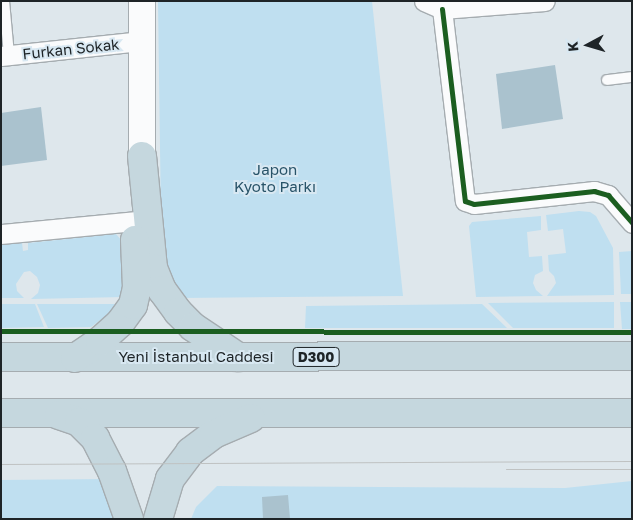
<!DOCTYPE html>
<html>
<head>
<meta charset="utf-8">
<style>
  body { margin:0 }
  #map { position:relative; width:633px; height:520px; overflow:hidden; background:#dee7ec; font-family:"Golos Text",sans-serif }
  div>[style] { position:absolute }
  .green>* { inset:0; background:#bfdff0 }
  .building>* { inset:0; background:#aac2ce }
  .roads { filter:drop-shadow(1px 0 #a5acb0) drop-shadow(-1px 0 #a5acb0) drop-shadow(0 1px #a5acb0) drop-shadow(0 -1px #a5acb0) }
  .lane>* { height:10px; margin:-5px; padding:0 5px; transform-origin:5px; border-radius:5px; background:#fafbfc }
  .street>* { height:19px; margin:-9.5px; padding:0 9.5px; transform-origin:9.5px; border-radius:9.5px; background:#fafbfc }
  .secondary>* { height:26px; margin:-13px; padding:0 13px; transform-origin:13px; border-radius:13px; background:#fafbfc }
  .highway>* { height:28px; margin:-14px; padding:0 14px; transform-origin:14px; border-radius:14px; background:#c5d7de }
  .tram>* { height:1px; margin:-0.5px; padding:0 0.5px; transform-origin:0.5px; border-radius:0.5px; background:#bfc2c2 }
  .cycleway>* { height:5px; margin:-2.5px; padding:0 2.5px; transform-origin:2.5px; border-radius:2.5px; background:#1b5e20 }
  span { translate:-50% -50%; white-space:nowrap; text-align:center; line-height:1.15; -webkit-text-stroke:4px #d8e8f2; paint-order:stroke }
  .shield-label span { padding:1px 4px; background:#d8e8f2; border:1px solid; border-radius:4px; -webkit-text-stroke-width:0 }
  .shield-label { font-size:14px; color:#1e2427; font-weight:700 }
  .street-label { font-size:15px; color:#1e2427 }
  .park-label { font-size:15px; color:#285368 }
  .frame { position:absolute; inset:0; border:2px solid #1e2427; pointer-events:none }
  .north { position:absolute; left:563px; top:20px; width:50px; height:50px; -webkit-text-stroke:4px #d8e8f2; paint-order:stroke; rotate:264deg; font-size:14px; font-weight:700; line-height:20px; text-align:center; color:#1e2427 }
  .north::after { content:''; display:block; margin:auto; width:18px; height:22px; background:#1e2427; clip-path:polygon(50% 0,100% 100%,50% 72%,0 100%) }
</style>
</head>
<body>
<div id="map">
  <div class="green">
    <div style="clip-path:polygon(158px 1px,372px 1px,403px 296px,181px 298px,166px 270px,161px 219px)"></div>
    <div style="clip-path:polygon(579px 211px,590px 212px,596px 216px,613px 248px,614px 295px,547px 296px,556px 283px,554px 276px,549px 271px,548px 255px,566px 253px,563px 229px,548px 231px,546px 215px)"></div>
    <div style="clip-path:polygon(541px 216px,541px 230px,527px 232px,529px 257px,542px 256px,543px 271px,535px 275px,533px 283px,536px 290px,543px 296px,476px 297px,469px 226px,472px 222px)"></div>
    <div style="clip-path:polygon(116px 234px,122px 241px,124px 297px,31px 299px,38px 293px,40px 285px,37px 277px,30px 271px,24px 272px,16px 284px,17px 291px,24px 298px,1px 298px,1px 245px,22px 243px,23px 251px,28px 250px,28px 243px)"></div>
    <div style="clip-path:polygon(632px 251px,632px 294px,621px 294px,619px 252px)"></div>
    <div style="clip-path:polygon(614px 302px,614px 328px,513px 328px,488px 303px)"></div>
    <div style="clip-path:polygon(620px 302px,632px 302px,632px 329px,622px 329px)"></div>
    <div style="clip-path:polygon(1px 304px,35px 304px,44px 327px,1px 328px)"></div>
    <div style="clip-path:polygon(37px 304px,122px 304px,91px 327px,48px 328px)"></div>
    <div style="clip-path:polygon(482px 304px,507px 328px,305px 328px,306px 306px)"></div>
    <div style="clip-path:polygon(109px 479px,125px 519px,1px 519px,1px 480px)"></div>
    <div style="clip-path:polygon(632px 481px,632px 519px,191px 519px,196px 507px,217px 486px,565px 488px)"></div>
  </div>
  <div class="building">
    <div style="clip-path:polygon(555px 65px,563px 119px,502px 129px,496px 74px)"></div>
    <div style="clip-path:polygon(41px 107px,47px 160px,1px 166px,1px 113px)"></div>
    <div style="clip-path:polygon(288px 495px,290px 519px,263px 519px,262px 497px)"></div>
  </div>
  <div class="roads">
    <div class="lane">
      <div style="left:4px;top:1px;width:54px;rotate:84.7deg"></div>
      <div style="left:607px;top:80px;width:25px;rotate:-7deg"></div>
    </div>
    <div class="street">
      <div style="left:424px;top:1px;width:20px;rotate:24deg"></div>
      <div style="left:442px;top:9px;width:103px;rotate:-4.4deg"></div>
      <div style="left:442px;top:9px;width:193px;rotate:83.2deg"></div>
      <div style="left:465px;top:201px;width:9px;rotate:18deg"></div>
      <div style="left:474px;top:204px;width:121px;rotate:-6.2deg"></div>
      <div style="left:594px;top:191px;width:15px;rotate:16deg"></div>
      <div style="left:608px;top:195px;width:37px;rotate:49deg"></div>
      <div style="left:1px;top:56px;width:142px;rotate:-6.1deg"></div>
      <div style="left:1px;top:234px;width:135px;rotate:-5.5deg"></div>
    </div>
    <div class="secondary">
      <div style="left:142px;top:1px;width:155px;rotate:90deg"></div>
    </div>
    <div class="highway">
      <div style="left:142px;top:156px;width:113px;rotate:84.4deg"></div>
      <div style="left:153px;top:268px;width:24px;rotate:68deg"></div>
      <div style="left:162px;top:290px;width:27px;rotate:54deg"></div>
      <div style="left:178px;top:312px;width:21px;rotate:45deg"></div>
      <div style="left:193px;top:327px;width:54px;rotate:33.7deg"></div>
      <div style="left:1px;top:357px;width:631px;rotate:-0.09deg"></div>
      <div style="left:75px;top:358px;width:30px;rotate:-34deg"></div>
      <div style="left:100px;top:341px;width:27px;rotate:-42deg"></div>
      <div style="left:120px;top:323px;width:22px;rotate:-54deg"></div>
      <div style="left:133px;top:305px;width:17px;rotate:-77deg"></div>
      <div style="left:137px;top:288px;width:48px;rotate:-92.4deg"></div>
      <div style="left:1px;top:413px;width:631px"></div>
      <div style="left:59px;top:415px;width:21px;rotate:19deg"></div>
      <div style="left:79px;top:422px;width:23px;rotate:45deg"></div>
      <div style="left:95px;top:438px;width:37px;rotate:63deg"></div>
      <div style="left:112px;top:471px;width:51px;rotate:70.5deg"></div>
      <div style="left:158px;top:519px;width:42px;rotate:-73.3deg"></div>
      <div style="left:170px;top:479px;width:34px;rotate:-53deg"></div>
      <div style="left:190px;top:452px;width:30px;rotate:-37deg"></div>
      <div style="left:214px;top:434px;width:40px;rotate:-23.4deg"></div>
    </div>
  </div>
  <div class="tram">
    <div style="left:1px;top:464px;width:631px;rotate:-0.27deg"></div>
    <div style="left:506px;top:469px;width:126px"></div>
  </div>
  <div class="cycleway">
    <div style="left:442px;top:9px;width:193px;rotate:83.2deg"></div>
    <div style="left:465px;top:201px;width:9px;rotate:18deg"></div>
    <div style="left:474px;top:204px;width:121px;rotate:-6.2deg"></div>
    <div style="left:594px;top:191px;width:15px;rotate:16deg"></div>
    <div style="left:608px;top:195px;width:37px;rotate:49deg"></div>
    <div style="left:1px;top:331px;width:631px;rotate:0.09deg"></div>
  </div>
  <div class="shield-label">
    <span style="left:316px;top:357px">D300</span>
  </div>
  <div class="street-label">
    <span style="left:71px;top:49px;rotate:-6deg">Furkan Sokak</span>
    <span style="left:196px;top:357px">Yeni İstanbul Caddesi</span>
  </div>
  <div class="park-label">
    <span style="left:275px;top:178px">Japon<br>Kyoto Parkı</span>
  </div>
  <div class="frame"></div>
  <div class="north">K</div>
</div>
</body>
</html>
